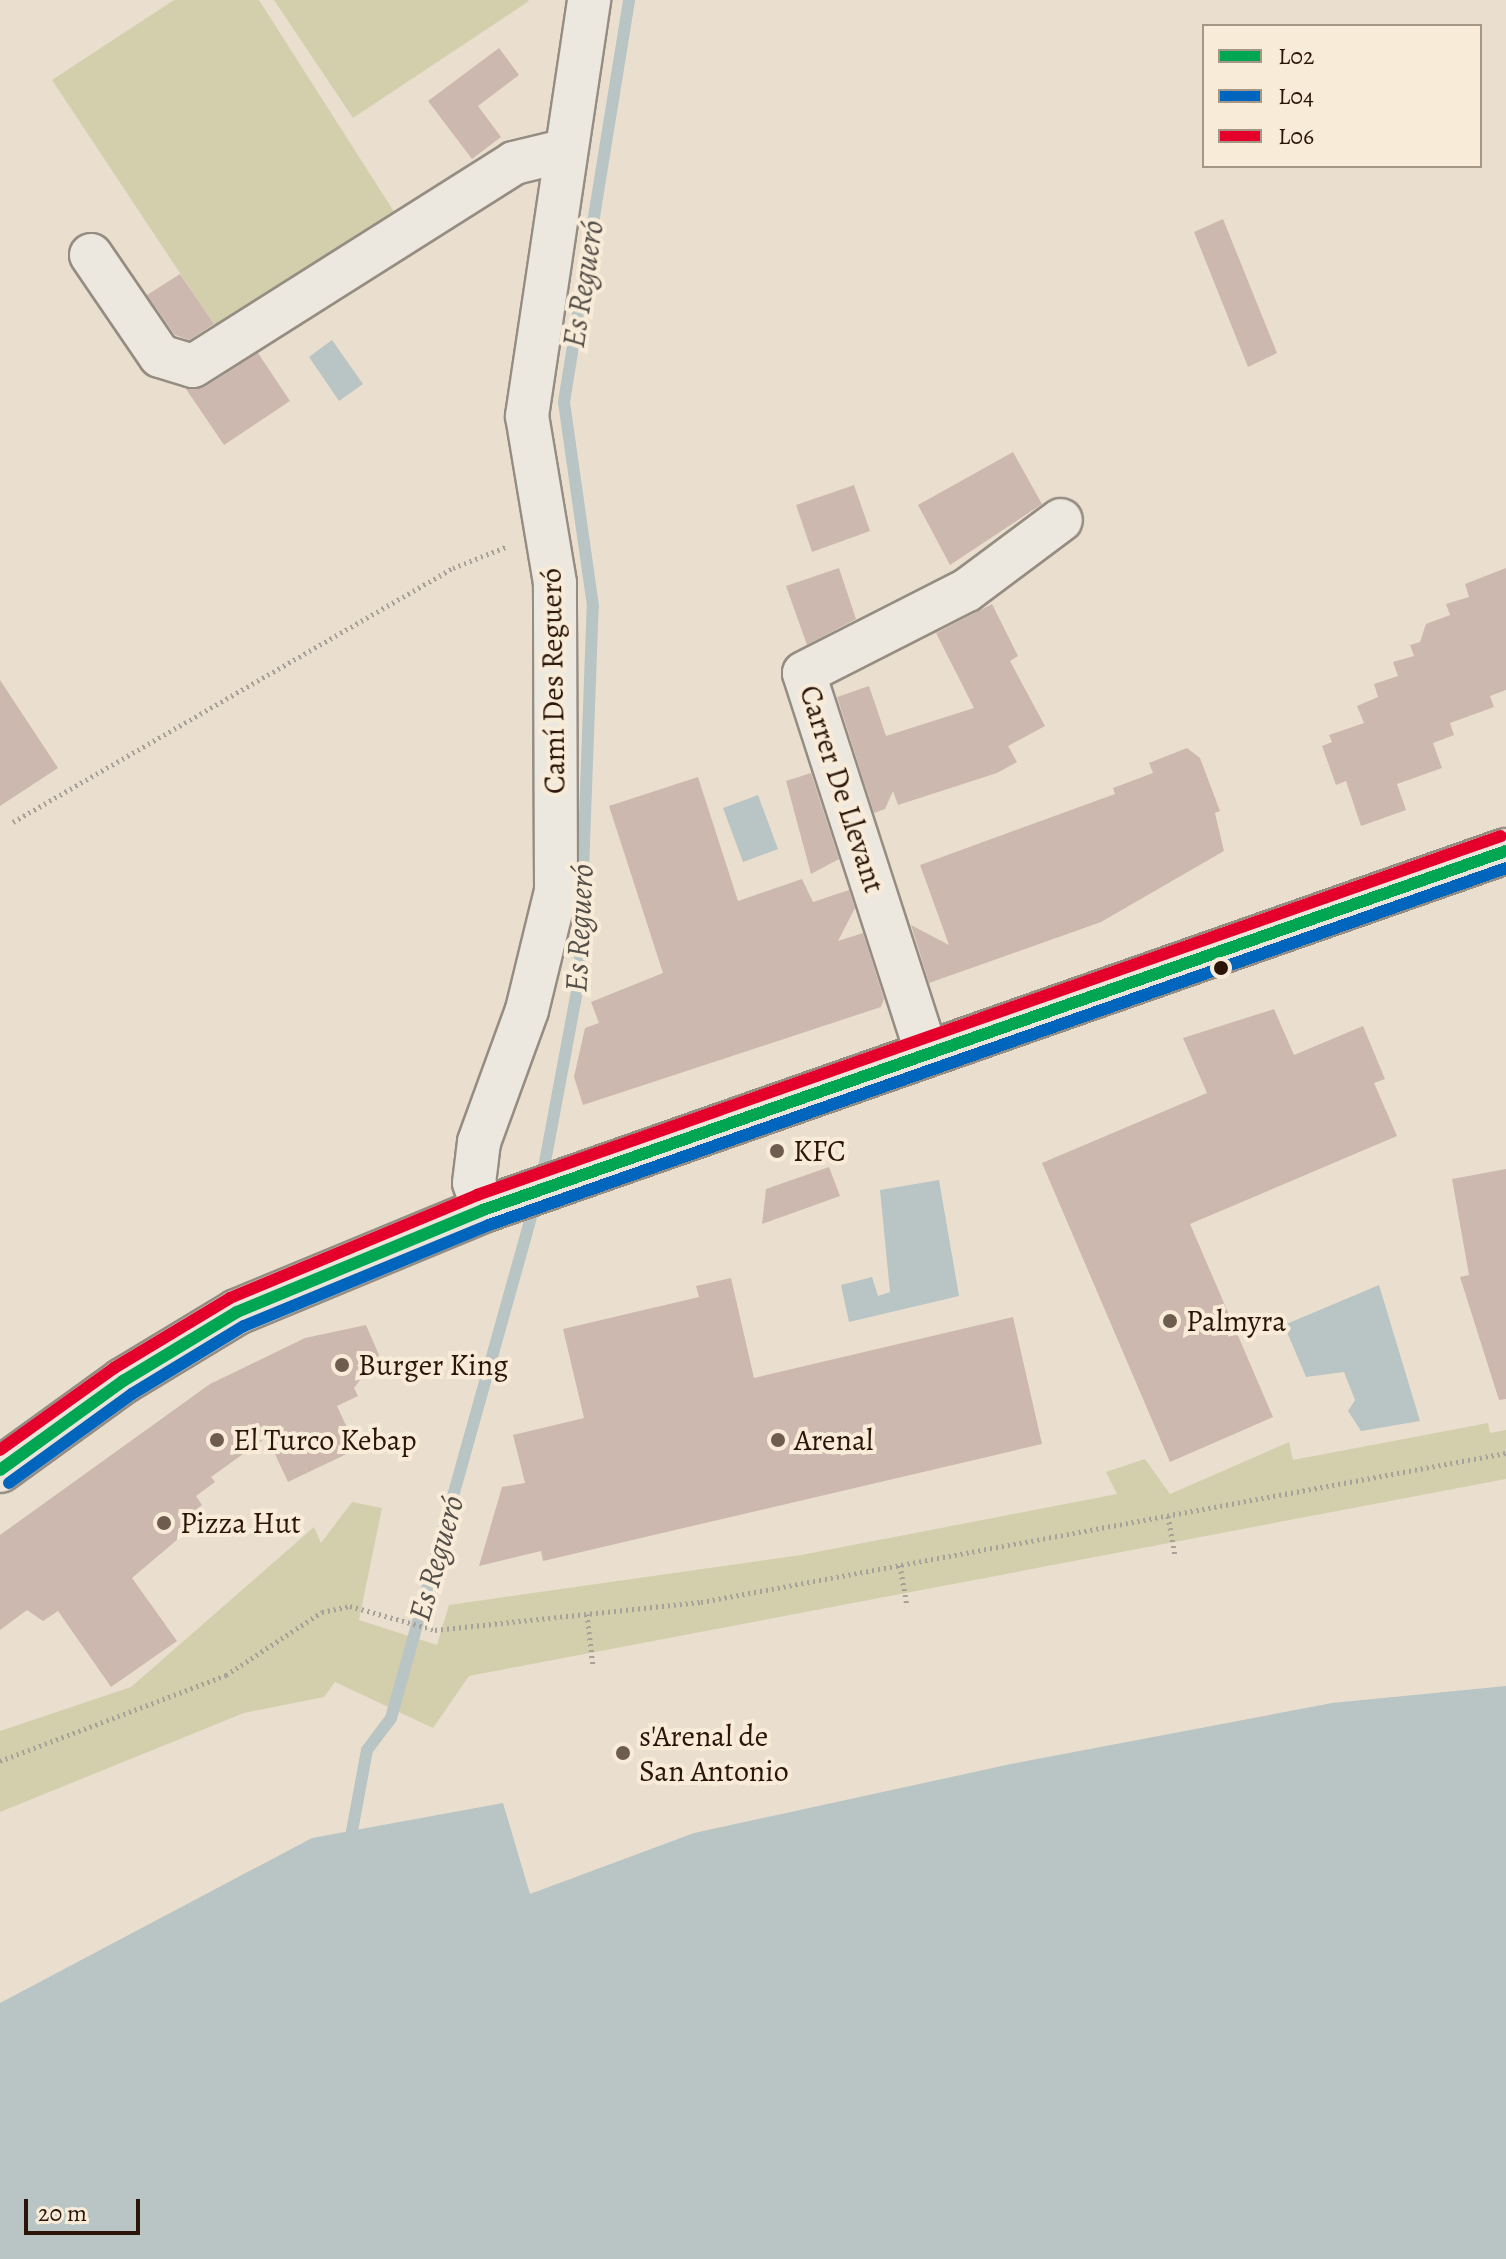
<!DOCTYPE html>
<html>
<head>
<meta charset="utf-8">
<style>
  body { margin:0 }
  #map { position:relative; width:1506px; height:2259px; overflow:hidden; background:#eadfce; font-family:Alegreya,serif }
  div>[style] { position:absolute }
  .green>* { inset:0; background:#d3cfac }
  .water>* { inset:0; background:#b8c5c4 }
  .stream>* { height:12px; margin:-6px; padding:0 6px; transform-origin:6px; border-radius:6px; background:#b8c5c4 }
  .building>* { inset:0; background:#ccb8ae }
  .path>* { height:5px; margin-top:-2.5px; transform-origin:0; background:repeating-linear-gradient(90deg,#a7a199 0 2px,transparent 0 6px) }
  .roads { filter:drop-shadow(2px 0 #968d82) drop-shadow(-2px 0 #968d82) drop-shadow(0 2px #968d82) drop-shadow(0 -2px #968d82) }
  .minor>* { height:42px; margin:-21px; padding:0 21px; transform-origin:21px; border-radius:21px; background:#ede8df }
  .major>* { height:44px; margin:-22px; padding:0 22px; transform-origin:22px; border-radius:22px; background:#eae4db }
  .bus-1>* { height:12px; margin:-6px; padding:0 6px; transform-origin:6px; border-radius:6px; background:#00a651 }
  .bus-2>* { height:12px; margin:-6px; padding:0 6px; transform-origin:6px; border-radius:6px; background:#0065bd }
  .bus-3>* { height:12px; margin:-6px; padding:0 6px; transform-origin:6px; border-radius:6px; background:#e4002b }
  .dots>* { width:22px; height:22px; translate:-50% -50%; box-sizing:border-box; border:4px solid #f8ecd8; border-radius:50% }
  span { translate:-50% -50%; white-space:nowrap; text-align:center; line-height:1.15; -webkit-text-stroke:8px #f8ecd8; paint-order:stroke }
  .street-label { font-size:30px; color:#2b1509 }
  .poi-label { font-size:30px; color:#2b1509 }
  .left { translate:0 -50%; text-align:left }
  .water-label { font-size:32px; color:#554f49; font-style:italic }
  .legend { position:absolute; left:1202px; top:24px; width:280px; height:144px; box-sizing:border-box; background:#f8ecd8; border:2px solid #a69685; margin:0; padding:10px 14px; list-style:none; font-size:24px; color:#2b1509 }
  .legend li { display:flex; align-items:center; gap:16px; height:40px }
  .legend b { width:40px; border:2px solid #a69685 }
  .scale { position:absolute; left:24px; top:2199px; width:116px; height:36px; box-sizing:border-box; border:4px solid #2b1509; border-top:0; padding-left:10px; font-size:24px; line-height:28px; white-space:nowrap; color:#2b1509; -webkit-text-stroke:6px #f8ecd8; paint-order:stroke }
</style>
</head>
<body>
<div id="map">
  <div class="green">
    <div style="clip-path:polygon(174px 0,259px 0,398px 218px,221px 335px,52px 80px)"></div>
    <div style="clip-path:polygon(274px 0,528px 0,529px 1px,353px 118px)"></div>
    <div style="clip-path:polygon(1488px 1423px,1490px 1433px,1506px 1430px,1506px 1479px,469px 1676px,433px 1728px,335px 1682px,324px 1697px,244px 1713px,0 1812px,0 1731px,131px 1687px,314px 1527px,321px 1543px,352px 1502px,382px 1508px,359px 1620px,437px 1645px,449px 1605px,801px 1555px,1117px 1494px,1106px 1472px,1145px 1459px,1170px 1494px,1289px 1442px,1293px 1460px)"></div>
  </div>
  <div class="water">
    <div style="clip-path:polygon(332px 340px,363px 384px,339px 401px,309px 357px)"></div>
    <div style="clip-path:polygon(758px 795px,778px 849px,743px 862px,723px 808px)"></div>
    <div style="clip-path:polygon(939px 1180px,959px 1296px,849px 1322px,841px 1285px,872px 1277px,878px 1296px,890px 1292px,880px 1190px)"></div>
    <div style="clip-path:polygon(1379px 1285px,1420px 1421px,1361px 1431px,1348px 1411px,1355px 1400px,1344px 1372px,1306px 1377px,1284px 1325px)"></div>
    <div style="clip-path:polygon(1506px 1686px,1506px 2259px,0 2259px,0 2003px,312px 1838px,503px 1803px,530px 1894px,694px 1833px,1011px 1764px,1332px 1703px)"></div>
  </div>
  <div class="stream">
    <div style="left:542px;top:1178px;width:201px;rotate:-79.4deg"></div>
    <div style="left:579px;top:980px;width:374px;rotate:-87.9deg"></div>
    <div style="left:593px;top:606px;width:206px;rotate:-98.1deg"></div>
    <div style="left:564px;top:402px;width:407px;rotate:-80.8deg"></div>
    <div style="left:352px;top:1831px;width:82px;rotate:-79.5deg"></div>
    <div style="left:367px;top:1750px;width:40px;rotate:-53deg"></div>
    <div style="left:391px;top:1718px;width:535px;rotate:-74.38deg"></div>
  </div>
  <div class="building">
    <div style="clip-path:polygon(499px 48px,519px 75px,478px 106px,501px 137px,472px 159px,428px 101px)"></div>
    <div style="clip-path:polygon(1223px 219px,1277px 353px,1248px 367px,1194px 232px)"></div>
    <div style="clip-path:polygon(180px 274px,214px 324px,189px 340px,175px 335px,147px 295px)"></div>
    <div style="clip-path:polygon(258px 353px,290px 401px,224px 445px,186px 389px,205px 387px)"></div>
    <div style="clip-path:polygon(1013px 452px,1042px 504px,950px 565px,918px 505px)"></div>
    <div style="clip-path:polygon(854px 485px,870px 531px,812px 552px,796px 505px)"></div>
    <div style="clip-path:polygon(839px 568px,856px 619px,807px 645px,786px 586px)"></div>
    <div style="clip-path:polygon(1506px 568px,1506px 690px,1490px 696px,1494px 707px,1450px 723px,1454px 735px,1433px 743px,1442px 768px,1397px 784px,1406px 810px,1361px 826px,1346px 781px,1336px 785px,1322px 746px,1332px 742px,1329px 735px,1364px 723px,1357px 706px,1378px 697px,1374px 684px,1398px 676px,1393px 662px,1414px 656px,1410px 645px,1420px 642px,1426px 624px,1450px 615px,1446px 604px,1469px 597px,1465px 584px)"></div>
    <div style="clip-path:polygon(992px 604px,1018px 656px,1010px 661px,1045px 726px,1008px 746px,1017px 762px,997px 773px,898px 805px,893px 791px,885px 809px,874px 813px,837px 697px,869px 686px,886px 736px,974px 708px,936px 633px)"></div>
    <div style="clip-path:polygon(0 680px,58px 768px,0 806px)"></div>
    <div style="clip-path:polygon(1187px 748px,1200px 758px,1220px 811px,1215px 813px,1224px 851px,1101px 922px,929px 983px,911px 925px,949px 945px,920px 865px,1115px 794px,1113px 788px,1153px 773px,1149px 763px)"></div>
    <div style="clip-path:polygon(811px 773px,839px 859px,811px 874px,786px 781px)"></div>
    <div style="clip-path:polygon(698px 777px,738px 901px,802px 879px,813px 902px,849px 890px,855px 908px,838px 941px,863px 933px,884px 999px,881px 1007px,583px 1105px,574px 1077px,585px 1028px,599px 1023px,591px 1002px,663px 973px,609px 806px)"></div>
    <div style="clip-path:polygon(1274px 1009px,1294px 1055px,1363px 1026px,1385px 1079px,1374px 1083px,1397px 1136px,1190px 1224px,1273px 1417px,1170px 1462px,1042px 1163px,1207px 1093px,1183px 1038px)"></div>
    <div style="clip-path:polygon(829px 1167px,840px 1196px,762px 1224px,766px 1189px)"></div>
    <div style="clip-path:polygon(1506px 1169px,1506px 1399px,1499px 1400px,1460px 1277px,1469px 1275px,1452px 1179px)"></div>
    <div style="clip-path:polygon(731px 1278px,754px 1378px,1013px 1317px,1042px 1444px,543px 1561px,541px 1551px,479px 1566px,502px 1487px,525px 1483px,513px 1435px,584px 1418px,563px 1329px,699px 1297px,696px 1286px)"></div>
    <div style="clip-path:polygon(366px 1325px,379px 1355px,354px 1388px,358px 1396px,337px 1406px,357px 1449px,288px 1482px,267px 1437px,211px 1477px,215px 1482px,196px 1496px,202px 1505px,189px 1515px,191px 1528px,132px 1578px,177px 1641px,111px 1687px,58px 1611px,43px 1621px,27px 1610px,0 1630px,0 1535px,210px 1384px,305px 1338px)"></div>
  </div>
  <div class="path">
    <div style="left:13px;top:822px;width:508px;rotate:-30deg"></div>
    <div style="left:453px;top:568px;width:59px;rotate:-21.8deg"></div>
    <div style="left:1168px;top:1516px;width:40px;rotate:80deg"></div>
    <div style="left:900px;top:1565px;width:42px;rotate:80.3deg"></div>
    <div style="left:587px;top:1614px;width:52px;rotate:83.4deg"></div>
    <div style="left:0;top:1761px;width:242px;rotate:-20.8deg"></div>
    <div style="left:226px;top:1675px;width:115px;rotate:-33.3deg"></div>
    <div style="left:322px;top:1612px;width:29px;rotate:-12deg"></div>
    <div style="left:350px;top:1606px;width:88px;rotate:15.8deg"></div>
    <div style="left:435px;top:1630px;width:267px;rotate:-6deg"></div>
    <div style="left:701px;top:1602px;width:819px;rotate:-10.49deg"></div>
  </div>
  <div class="roads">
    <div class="minor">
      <div style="left:91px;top:255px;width:122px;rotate:55.7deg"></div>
      <div style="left:160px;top:356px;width:34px;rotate:17deg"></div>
      <div style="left:193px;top:366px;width:380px;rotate:-32.3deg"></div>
      <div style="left:514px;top:163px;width:50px;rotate:-13.8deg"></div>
      <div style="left:927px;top:1054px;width:400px;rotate:-107.9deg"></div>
      <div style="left:804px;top:673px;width:183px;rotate:-27deg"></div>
      <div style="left:967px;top:590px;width:117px;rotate:-36.7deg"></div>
      <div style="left:483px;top:1210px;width:28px;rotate:-108deg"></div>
      <div style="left:474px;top:1183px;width:41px;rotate:-83deg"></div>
      <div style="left:479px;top:1142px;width:140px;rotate:-70deg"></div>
      <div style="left:527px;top:1010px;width:122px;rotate:-76.3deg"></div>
      <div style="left:556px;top:891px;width:308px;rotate:-90.2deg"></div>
      <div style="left:555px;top:583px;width:169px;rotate:-99.5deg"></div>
      <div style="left:527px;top:416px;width:421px;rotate:-81.5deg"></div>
    </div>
    <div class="major">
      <div style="left:0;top:1470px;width:152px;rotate:-35.9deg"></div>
      <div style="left:123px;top:1381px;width:133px;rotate:-31.2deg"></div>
      <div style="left:237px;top:1312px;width:266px;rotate:-22.5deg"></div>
      <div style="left:483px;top:1210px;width:1084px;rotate:-19.34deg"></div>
    </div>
  </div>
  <div class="bus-1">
    <div style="left:0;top:1470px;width:152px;rotate:-35.9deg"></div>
    <div style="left:123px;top:1381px;width:133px;rotate:-31.2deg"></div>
    <div style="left:237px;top:1312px;width:266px;rotate:-22.5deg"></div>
    <div style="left:483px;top:1210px;width:1084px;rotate:-19.34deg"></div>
  </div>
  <div class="bus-2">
    <div style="left:9px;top:1483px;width:152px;rotate:-35.9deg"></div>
    <div style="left:132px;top:1394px;width:131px;rotate:-31.3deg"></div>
    <div style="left:244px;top:1326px;width:265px;rotate:-22.4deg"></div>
    <div style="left:489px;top:1225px;width:1078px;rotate:-19.34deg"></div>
  </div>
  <div class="bus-3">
    <div style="left:0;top:1450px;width:140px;rotate:-35.7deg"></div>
    <div style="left:114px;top:1368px;width:135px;rotate:-31.1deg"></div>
    <div style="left:230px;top:1298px;width:268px;rotate:-22.6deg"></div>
    <div style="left:477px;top:1195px;width:1085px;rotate:-19.32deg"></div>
  </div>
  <div class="dots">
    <div style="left:1221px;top:968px;background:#2b1509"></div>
    <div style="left:777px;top:1151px;background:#6e5c4e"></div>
    <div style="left:1170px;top:1321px;background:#6e5c4e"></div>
    <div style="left:342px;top:1365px;background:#6e5c4e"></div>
    <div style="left:217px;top:1440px;background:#6e5c4e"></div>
    <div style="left:778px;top:1440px;background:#6e5c4e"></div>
    <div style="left:164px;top:1523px;background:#6e5c4e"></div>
    <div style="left:623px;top:1753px;background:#6e5c4e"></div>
  </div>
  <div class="street-label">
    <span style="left:553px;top:681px;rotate:-91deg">Camí Des Regueró</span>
    <span style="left:842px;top:789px;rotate:72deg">Carrer De Llevant</span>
  </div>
  <div class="poi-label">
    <span class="left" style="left:793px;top:1151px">KFC</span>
    <span class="left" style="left:1186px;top:1321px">Palmyra</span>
    <span class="left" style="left:358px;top:1365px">Burger King</span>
    <span class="left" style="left:233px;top:1440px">El Turco Kebap</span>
    <span class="left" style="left:794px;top:1440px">Arenal</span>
    <span class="left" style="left:180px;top:1523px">Pizza Hut</span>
    <span class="left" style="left:639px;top:1753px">s'Arenal de<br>San Antonio</span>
  </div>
  <div class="water-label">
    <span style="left:583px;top:284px;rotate:-81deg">Es Regueró</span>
    <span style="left:579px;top:928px;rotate:-87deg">Es Regueró</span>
    <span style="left:436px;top:1558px;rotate:-74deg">Es Regueró</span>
  </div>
  <ul class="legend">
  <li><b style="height:10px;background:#00a651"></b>L02</li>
  <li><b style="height:10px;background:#0065bd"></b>L04</li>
  <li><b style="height:10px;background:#e4002b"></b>L06</li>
  </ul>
  <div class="scale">20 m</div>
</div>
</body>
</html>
